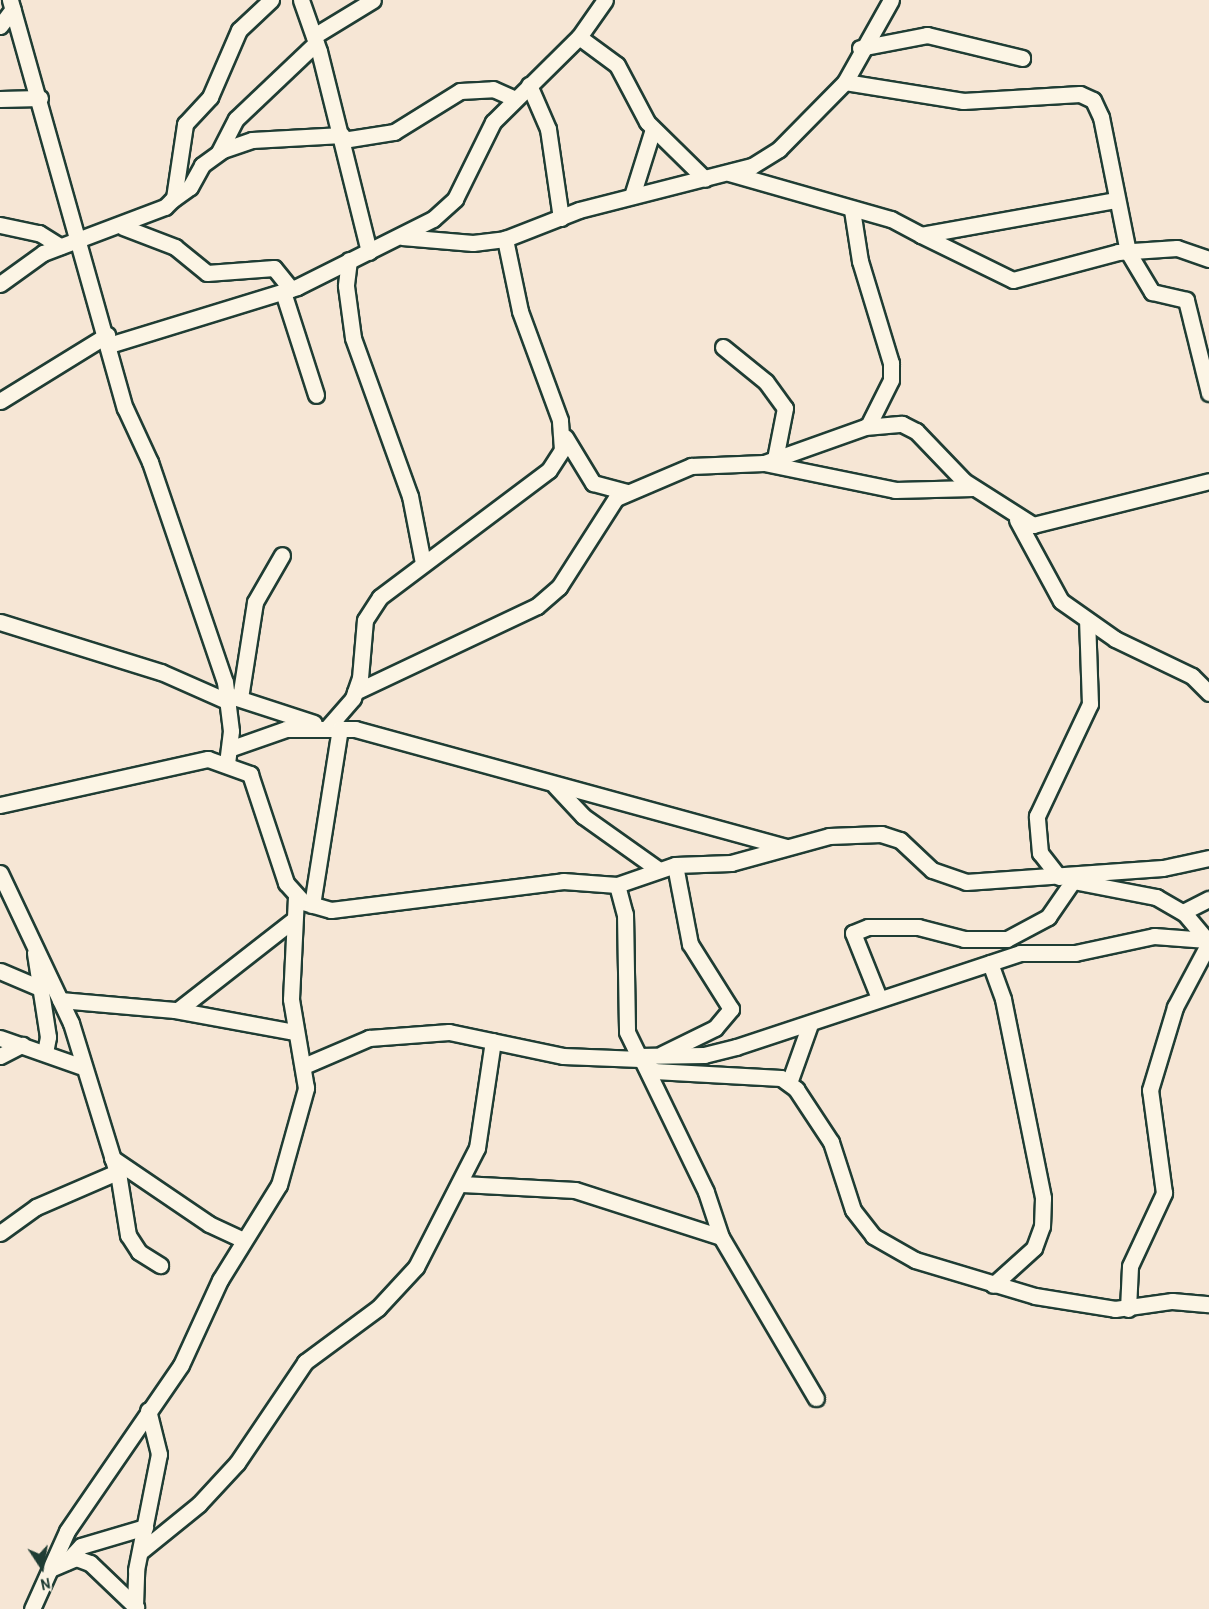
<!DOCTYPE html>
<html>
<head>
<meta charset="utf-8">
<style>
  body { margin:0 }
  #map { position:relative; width:1209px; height:1609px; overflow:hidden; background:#f6e6d5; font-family:"Patrick Hand",sans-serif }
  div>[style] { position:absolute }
  .roads { filter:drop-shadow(2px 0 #1f3d34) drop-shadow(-2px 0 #1f3d34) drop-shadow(0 2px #1f3d34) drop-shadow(0 -2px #1f3d34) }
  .minor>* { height:15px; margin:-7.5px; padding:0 7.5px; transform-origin:7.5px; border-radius:7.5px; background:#fcf5e5 }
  span { translate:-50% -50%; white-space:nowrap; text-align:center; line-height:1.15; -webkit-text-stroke:4.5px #fcf5e5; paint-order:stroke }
  .north { position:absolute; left:12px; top:1537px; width:60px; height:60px; -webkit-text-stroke:4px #fcf5e5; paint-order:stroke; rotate:168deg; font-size:16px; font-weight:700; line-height:24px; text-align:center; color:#1f3d34 }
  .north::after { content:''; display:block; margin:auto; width:21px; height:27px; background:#1f3d34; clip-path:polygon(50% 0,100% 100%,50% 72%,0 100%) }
</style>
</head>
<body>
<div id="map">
  <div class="roads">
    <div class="minor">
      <div style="left:10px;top:0;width:424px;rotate:74.3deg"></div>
      <div style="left:125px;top:408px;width:60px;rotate:65.2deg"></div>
      <div style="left:150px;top:462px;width:232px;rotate:71.2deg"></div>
      <div style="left:225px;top:682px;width:49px;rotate:83deg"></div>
      <div style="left:231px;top:731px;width:32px;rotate:97deg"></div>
      <div style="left:301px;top:0;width:54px;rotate:70.6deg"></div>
      <div style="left:319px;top:51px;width:207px;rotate:76deg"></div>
      <div style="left:0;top:26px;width:21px;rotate:-53deg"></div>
      <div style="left:314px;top:36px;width:69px;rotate:-31.4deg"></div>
      <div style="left:579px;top:37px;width:47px;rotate:36.4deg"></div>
      <div style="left:617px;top:65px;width:64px;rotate:62.2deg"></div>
      <div style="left:647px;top:122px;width:81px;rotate:44.5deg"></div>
      <div style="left:860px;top:48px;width:68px;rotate:-11deg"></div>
      <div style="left:927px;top:35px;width:98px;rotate:13.6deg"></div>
      <div style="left:845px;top:82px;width:120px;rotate:9.1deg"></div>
      <div style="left:963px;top:101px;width:117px;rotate:-3.4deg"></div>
      <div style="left:1080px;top:94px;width:14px;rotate:25deg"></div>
      <div style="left:1093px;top:100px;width:19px;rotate:65deg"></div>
      <div style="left:1101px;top:117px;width:138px;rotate:78.7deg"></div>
      <div style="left:1128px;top:252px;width:47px;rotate:59deg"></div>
      <div style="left:1152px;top:292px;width:35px;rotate:13deg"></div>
      <div style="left:1186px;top:300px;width:96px;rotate:76.1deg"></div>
      <div style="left:529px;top:85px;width:48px;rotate:66.6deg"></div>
      <div style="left:548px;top:129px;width:90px;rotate:81.7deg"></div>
      <div style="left:0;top:99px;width:40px;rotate:-1.4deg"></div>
      <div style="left:343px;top:140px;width:52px;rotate:-8.9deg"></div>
      <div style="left:394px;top:132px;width:78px;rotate:-31.8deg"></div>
      <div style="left:460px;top:91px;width:33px;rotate:-3deg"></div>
      <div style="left:493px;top:89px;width:24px;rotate:24deg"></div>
      <div style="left:219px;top:152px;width:37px;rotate:-63deg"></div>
      <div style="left:236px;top:119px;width:110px;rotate:-43.5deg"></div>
      <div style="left:729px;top:173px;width:168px;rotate:15.9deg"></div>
      <div style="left:891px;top:219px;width:34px;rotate:28deg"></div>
      <div style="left:921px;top:235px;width:197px;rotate:-10.2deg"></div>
      <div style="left:632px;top:196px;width:70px;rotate:-72.6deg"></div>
      <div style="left:172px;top:200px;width:22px;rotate:-36deg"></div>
      <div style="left:190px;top:187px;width:25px;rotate:-61deg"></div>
      <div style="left:202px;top:165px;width:26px;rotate:-36deg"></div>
      <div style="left:223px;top:150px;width:31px;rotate:-19deg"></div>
      <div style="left:252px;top:140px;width:90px;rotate:-3.2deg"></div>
      <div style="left:852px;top:210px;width:52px;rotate:81.1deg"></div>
      <div style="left:860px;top:261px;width:107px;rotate:73.1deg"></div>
      <div style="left:891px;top:363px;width:17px;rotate:90deg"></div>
      <div style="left:891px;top:380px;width:51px;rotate:116.6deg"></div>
      <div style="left:0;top:225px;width:40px;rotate:12deg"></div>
      <div style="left:39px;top:233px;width:25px;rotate:32deg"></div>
      <div style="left:123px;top:227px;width:56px;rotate:21deg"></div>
      <div style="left:175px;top:247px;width:41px;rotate:39.1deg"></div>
      <div style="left:207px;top:273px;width:67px;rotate:-4.3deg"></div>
      <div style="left:274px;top:268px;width:27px;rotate:51deg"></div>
      <div style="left:921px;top:235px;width:102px;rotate:26.1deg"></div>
      <div style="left:1013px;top:280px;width:109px;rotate:-14.9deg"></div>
      <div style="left:1118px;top:252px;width:59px;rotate:-3.9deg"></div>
      <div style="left:1177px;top:248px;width:34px;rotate:19deg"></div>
      <div style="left:402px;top:237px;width:71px;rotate:4.8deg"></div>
      <div style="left:473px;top:243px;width:32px;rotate:-7deg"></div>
      <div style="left:505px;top:239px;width:79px;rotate:-21.4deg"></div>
      <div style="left:579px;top:210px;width:179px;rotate:-14.3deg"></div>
      <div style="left:752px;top:166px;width:32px;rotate:-32deg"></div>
      <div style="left:779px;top:149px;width:94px;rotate:-45.4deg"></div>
      <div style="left:845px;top:82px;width:94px;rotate:-60.7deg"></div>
      <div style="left:349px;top:260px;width:26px;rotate:97deg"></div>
      <div style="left:346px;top:286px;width:52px;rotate:82.3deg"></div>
      <div style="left:353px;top:338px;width:168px;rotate:70.2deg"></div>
      <div style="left:410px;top:496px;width:68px;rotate:79deg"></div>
      <div style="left:0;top:284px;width:53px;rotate:-35.8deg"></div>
      <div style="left:43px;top:253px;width:130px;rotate:-20.7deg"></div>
      <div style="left:165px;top:207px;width:13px;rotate:-45deg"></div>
      <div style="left:174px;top:198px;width:75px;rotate:-81.5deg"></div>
      <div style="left:185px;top:124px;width:37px;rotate:-47deg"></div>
      <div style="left:210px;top:97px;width:73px;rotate:-66.6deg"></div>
      <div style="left:239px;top:30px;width:44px;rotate:-43.2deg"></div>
      <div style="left:283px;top:292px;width:108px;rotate:72.2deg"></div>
      <div style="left:109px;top:345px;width:197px;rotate:-17.1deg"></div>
      <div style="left:297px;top:287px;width:152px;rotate:-26.6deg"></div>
      <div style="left:433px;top:219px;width:30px;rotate:-42deg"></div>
      <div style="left:455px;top:199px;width:86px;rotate:-63.7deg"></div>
      <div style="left:493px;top:122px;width:121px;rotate:-44.7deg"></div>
      <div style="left:579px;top:37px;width:45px;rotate:-54.9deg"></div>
      <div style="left:723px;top:347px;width:55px;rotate:39.1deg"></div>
      <div style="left:766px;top:382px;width:32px;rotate:54deg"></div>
      <div style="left:785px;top:408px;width:52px;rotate:101.1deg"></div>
      <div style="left:0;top:401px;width:126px;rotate:-31.7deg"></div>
      <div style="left:565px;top:437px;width:54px;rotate:58.7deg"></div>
      <div style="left:593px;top:483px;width:34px;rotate:15deg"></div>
      <div style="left:764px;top:463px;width:134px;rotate:11.6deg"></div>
      <div style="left:895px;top:490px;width:78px;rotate:-1.5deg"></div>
      <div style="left:1017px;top:520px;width:92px;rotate:61.5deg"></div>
      <div style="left:1061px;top:601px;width:66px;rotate:35.1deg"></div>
      <div style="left:1115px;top:639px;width:85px;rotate:25.7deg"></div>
      <div style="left:1192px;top:676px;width:24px;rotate:45deg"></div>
      <div style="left:0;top:622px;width:169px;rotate:17.3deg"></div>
      <div style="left:161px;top:672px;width:74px;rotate:23.8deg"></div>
      <div style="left:355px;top:692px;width:201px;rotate:-25.3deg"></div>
      <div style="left:537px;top:606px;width:29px;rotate:-41deg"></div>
      <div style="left:559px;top:587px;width:106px;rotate:-57.4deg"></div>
      <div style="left:616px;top:498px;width:82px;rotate:-23.1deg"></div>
      <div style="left:691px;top:466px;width:73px;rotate:-2.4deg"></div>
      <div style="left:764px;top:463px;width:107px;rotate:-19.6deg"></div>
      <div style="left:865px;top:427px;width:37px;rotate:-5deg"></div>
      <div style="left:902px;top:424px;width:16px;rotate:27deg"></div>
      <div style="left:916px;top:431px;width:69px;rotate:46.2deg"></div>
      <div style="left:964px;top:481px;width:82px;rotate:32.5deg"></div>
      <div style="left:1033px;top:525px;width:181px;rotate:-14deg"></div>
      <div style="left:231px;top:696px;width:87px;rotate:18deg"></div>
      <div style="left:240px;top:698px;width:97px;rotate:-81.1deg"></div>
      <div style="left:255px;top:602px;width:54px;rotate:-60.1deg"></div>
      <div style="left:328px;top:727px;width:38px;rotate:-49deg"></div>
      <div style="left:353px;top:698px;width:21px;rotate:-71deg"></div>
      <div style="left:360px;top:678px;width:58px;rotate:-85.1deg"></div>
      <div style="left:365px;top:620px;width:27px;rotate:-57deg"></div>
      <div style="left:380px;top:597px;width:211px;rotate:-36.9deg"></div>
      <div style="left:549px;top:470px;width:24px;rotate:-57deg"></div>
      <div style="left:562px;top:450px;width:30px;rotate:-94deg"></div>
      <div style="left:560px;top:420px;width:116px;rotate:-110.2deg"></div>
      <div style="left:520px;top:311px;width:74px;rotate:-101.8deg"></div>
      <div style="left:229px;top:749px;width:60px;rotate:-19.3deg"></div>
      <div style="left:286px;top:729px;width:69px"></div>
      <div style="left:355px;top:729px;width:447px;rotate:15.3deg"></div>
      <div style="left:555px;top:786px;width:41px;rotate:47deg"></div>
      <div style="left:583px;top:816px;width:93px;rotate:35.4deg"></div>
      <div style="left:0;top:805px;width:213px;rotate:-12.5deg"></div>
      <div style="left:208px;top:759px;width:45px;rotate:19.7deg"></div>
      <div style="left:250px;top:774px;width:115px;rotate:71.7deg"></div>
      <div style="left:286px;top:883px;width:25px;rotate:48deg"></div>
      <div style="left:303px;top:902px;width:29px;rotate:16deg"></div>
      <div style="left:331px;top:910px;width:234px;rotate:-7.1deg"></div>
      <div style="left:563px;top:881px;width:54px;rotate:4.2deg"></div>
      <div style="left:617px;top:885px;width:30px;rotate:75deg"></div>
      <div style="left:625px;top:914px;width:118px;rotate:89deg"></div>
      <div style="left:627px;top:1032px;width:30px;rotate:64deg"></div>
      <div style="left:640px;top:1059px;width:18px;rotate:41deg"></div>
      <div style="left:654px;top:1071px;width:127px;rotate:3.2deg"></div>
      <div style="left:781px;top:1078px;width:19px;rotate:36deg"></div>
      <div style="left:796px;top:1089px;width:64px;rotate:56.6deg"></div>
      <div style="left:831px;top:1142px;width:71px;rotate:72.1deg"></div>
      <div style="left:853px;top:1210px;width:33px;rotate:52deg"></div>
      <div style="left:873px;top:1236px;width:48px;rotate:29.7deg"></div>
      <div style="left:915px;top:1260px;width:125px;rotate:16.7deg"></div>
      <div style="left:1035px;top:1296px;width:81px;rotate:9.2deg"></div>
      <div style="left:1115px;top:1309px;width:58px;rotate:-8deg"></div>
      <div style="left:1172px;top:1301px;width:37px;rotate:5deg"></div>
      <div style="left:0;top:873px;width:166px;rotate:64.7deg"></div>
      <div style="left:71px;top:1023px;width:163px;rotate:72.9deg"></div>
      <div style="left:119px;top:1179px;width:57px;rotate:80.9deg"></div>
      <div style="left:128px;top:1235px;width:20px;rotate:57deg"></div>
      <div style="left:139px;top:1252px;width:25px;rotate:32deg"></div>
      <div style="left:1059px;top:877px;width:31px;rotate:-128deg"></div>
      <div style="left:1040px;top:853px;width:37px;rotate:-95deg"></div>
      <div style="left:1037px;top:816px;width:124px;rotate:-64.7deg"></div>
      <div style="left:1090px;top:704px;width:84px;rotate:-92deg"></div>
      <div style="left:1073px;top:881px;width:85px;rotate:10.9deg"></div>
      <div style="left:1156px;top:897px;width:34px;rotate:30deg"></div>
      <div style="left:1185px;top:914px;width:34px;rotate:50deg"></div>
      <div style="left:617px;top:885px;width:61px;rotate:-19deg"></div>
      <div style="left:675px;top:865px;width:56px;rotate:-2deg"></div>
      <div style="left:731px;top:863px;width:102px;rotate:-15.4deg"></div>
      <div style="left:829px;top:836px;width:52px;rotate:-2.2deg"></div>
      <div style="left:881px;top:834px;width:20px;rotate:18deg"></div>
      <div style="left:900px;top:840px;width:44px;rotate:43.2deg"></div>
      <div style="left:932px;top:870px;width:36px;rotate:19deg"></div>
      <div style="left:966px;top:882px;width:197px;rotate:-4.1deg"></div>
      <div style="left:1163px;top:868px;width:47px;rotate:-12.3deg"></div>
      <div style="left:312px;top:905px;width:179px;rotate:-81deg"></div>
      <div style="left:1183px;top:912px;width:29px;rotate:-27deg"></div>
      <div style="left:35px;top:953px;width:85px;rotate:81.2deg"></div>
      <div style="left:48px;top:1037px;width:16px;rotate:101deg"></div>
      <div style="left:990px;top:963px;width:38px;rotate:70deg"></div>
      <div style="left:1003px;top:999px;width:203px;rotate:78.6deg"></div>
      <div style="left:1043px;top:1198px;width:28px;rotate:92deg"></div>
      <div style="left:1042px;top:1226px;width:23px;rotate:110deg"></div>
      <div style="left:1034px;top:1248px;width:55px;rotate:137.9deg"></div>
      <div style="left:0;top:971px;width:39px;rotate:23deg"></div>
      <div style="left:879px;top:998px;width:70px;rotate:-111.8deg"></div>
      <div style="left:853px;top:933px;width:16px;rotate:-22deg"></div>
      <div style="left:868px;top:927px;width:50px"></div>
      <div style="left:918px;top:927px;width:48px;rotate:14.6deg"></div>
      <div style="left:964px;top:939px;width:43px"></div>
      <div style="left:1007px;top:939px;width:47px;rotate:-28.2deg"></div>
      <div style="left:1048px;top:917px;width:51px;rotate:-55.4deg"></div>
      <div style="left:60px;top:1000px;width:115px;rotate:5deg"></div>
      <div style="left:175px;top:1010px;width:122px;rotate:10.4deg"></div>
      <div style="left:178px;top:1010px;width:146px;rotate:-38deg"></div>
      <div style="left:0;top:1038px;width:85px;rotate:19.3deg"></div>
      <div style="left:662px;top:1054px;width:59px;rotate:-26.1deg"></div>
      <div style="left:715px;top:1028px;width:25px;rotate:-50deg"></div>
      <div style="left:731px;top:1009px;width:77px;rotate:-122.2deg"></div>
      <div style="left:690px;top:944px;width:80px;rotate:-100.8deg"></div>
      <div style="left:0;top:1056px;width:25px;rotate:-27deg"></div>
      <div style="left:638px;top:1056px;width:66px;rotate:-0.9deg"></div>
      <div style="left:704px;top:1055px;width:33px;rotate:-14deg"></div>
      <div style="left:736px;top:1047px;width:299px;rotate:-18.3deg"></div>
      <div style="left:1020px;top:953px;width:55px"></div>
      <div style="left:1075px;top:953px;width:81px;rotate:-12.1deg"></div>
      <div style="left:1154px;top:936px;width:53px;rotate:4.3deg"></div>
      <div style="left:643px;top:1062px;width:144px;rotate:64.1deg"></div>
      <div style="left:706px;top:1192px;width:47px;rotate:71.6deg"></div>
      <div style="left:721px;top:1237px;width:187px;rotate:59.5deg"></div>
      <div style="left:306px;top:1065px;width:69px;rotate:-23.2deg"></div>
      <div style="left:369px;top:1038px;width:80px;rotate:-4.3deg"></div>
      <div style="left:449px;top:1032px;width:116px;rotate:11.9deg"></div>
      <div style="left:563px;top:1056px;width:77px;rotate:2.2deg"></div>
      <div style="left:789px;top:1083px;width:63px;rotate:-70.4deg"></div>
      <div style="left:112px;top:1158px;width:117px;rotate:34.2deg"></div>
      <div style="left:209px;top:1224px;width:38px;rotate:25deg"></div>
      <div style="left:462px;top:1184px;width:113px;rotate:3deg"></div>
      <div style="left:575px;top:1190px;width:153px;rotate:17.8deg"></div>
      <div style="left:0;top:1233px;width:44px;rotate:-35.8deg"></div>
      <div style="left:36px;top:1207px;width:88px;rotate:-23.4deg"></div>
      <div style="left:1128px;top:1309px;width:43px;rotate:-87.3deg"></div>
      <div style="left:1130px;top:1266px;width:81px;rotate:-65deg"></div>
      <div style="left:1164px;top:1193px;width:104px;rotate:-97.7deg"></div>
      <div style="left:1150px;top:1090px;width:87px;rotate:-73.2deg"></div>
      <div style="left:1175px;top:1007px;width:72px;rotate:-62deg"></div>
      <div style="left:140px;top:1552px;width:76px;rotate:-39.1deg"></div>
      <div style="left:199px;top:1504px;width:56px;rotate:-47.2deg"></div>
      <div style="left:237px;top:1463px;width:122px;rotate:-56deg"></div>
      <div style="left:305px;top:1362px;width:91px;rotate:-36.5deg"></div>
      <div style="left:378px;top:1308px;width:56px;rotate:-47.2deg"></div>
      <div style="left:416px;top:1267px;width:134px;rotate:-62.9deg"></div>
      <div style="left:477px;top:1148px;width:108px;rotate:-81.5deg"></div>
      <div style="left:66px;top:1562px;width:22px;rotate:-47deg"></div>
      <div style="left:81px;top:1546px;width:67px;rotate:-16.5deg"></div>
      <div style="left:50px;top:1569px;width:28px;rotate:-23deg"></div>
      <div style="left:76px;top:1558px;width:15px;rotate:20deg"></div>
      <div style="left:90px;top:1563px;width:64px;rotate:43.7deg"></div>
      <div style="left:135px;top:1606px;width:36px;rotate:-88deg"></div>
      <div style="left:136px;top:1570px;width:118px;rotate:-78.8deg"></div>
      <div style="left:159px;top:1454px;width:45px;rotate:-104deg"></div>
      <div style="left:32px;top:1609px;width:85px;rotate:-65.8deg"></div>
      <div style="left:67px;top:1531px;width:201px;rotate:-55.5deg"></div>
      <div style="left:181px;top:1365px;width:94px;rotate:-65.4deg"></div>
      <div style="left:220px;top:1280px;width:112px;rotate:-58.2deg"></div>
      <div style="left:279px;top:1185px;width:101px;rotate:-74.4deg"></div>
      <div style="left:306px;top:1088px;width:90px;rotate:-99.6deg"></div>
      <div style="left:291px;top:999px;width:104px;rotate:-87.2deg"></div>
    </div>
  </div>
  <div class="north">N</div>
</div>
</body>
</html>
